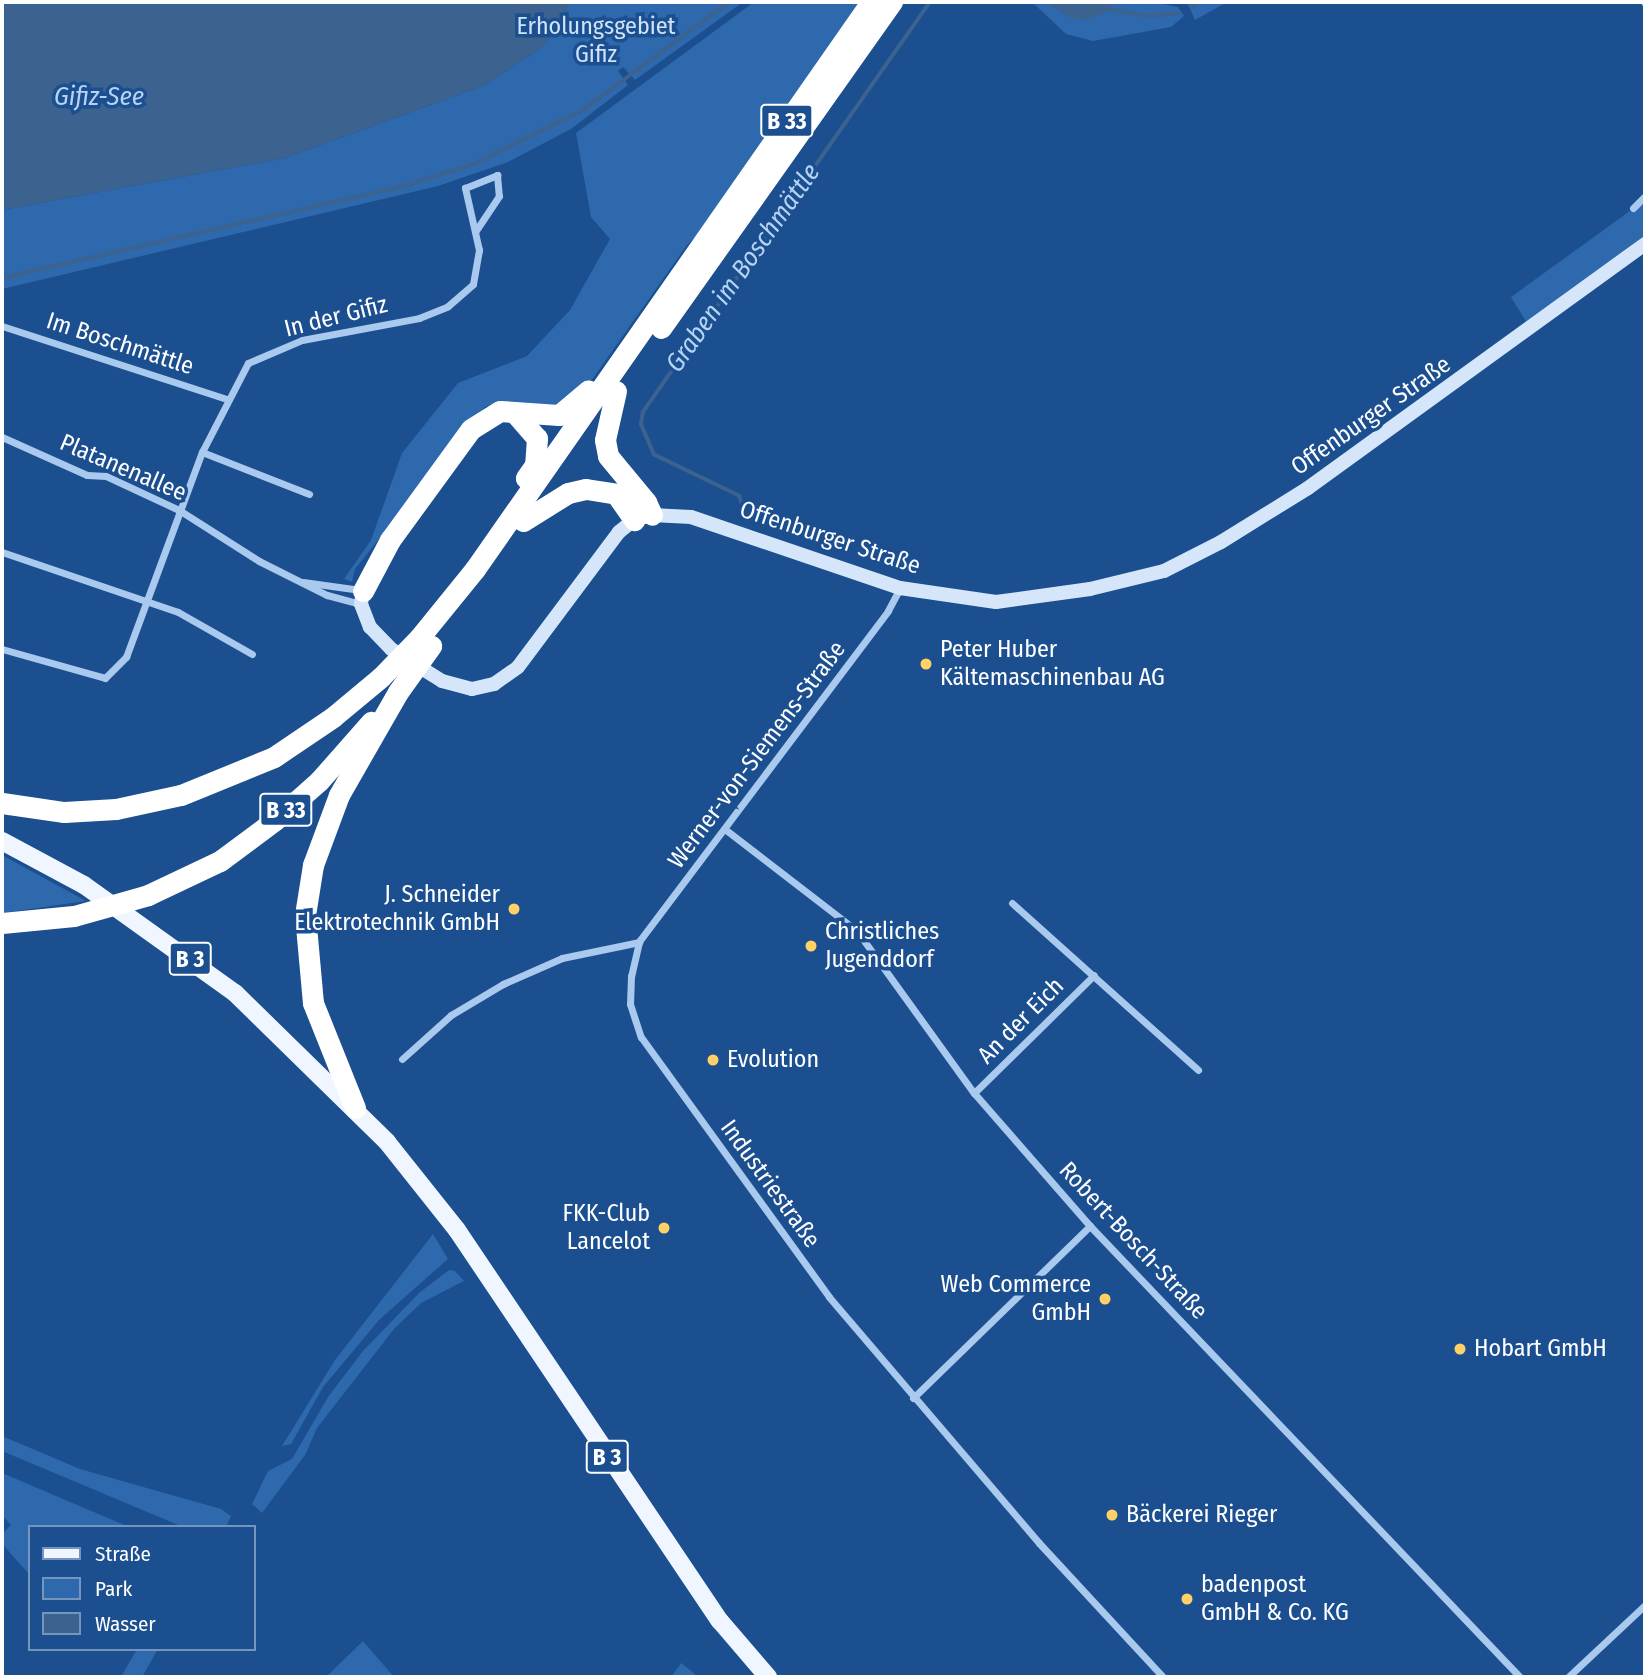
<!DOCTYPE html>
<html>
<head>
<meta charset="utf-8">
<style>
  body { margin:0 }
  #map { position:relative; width:1647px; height:1679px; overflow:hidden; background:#1b4f8f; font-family:"Fira Sans Condensed",sans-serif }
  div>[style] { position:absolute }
  .green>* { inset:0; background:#2e69ad }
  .water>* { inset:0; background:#3c6290 }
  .stream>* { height:3.5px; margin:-1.75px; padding:0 1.75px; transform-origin:1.75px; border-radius:1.75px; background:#3c6290 }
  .street>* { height:7px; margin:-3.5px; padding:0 3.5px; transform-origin:3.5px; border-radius:3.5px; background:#a9c9ee }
  .secondary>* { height:14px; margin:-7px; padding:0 7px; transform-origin:7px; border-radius:7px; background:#d6e6fa }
  .primary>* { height:18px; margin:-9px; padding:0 9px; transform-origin:9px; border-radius:9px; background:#f0f6ff }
  .highway>* { height:21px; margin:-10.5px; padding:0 10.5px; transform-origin:10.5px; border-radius:10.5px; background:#fff }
  .highway-bridge>* { height:21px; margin:-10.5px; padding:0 10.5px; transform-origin:10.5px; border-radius:10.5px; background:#fff }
  .dots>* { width:19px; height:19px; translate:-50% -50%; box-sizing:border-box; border:4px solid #1b4f8f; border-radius:50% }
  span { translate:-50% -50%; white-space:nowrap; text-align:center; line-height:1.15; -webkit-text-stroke:7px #1b4f8f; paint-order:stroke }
  .shield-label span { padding:2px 5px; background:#1b4f8f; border:2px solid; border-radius:5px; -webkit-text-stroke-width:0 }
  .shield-label { font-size:23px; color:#fff; font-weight:700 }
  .park-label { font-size:24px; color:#cfe3fa }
  .street-label { font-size:24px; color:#fff }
  .poi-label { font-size:24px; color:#fff }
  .left { translate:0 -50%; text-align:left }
  .right { translate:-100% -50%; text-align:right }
  .water-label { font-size:26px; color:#b5d3f5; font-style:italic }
  .frame { position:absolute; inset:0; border:4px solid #fff; pointer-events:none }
  .legend { position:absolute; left:28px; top:1525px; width:228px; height:126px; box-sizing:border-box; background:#1b4f8f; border:2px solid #7695bc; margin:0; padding:9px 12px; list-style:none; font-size:21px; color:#fff }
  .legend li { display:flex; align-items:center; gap:14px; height:35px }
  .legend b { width:35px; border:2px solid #7695bc }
</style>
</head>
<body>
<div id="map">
  <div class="green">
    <div style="clip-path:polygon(569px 2px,743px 2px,635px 80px,623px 67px,618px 71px,628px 85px,571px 129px,508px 162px,438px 186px,2px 289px,2px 210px,285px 158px,485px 85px,541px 48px,561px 26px)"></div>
    <div style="clip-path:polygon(754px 2px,859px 2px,706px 226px,687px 245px,584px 391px,569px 405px,497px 403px,485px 407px,355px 569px,352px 582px,344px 579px,371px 540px,402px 453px,458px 383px,527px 356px,570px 310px,610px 239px,591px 217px,576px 133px)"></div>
    <div style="clip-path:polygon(1032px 2px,1153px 2px,1178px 7px,1184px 16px,1171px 27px,1093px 41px,1066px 34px)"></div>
    <div style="clip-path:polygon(1187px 2px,1227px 2px,1195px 20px)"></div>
    <div style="clip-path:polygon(1645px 200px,1645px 237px,1528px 325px,1511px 297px)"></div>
    <div style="clip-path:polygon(2px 855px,86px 901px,2px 913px)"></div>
    <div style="clip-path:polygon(433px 1234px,448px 1259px,379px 1320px,323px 1387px,291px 1444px,282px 1446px,335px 1360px)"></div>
    <div style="clip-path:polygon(449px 1270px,455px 1271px,464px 1281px,421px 1303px,394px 1329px,317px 1428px,305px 1455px,262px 1513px,252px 1504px,268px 1471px,292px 1459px,328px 1397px,363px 1351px,419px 1293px)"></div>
    <div style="clip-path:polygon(2px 1436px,80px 1469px,221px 1509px,231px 1516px,226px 1527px,183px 1527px,2px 1451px)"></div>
    <div style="clip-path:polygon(2px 1473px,129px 1527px,30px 1527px,30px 1575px,2px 1544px,2px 1534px,11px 1525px,2px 1515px)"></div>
    <div style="clip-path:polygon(363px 1641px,394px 1677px,326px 1677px)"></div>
    <div style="clip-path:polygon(137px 1649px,158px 1649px,142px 1677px,121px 1677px)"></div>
    <div style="clip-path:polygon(681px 1663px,695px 1674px,692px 1677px,671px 1677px)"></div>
  </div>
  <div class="water">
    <div style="clip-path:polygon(2px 2px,569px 2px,561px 26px,541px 48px,485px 85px,285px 158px,2px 210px)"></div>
    <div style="clip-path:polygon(1045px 2px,1112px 2px,1105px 13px,1085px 20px,1071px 18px)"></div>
  </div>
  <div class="stream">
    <div style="left:1191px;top:7px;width:10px;rotate:-29deg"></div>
    <div style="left:1105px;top:8px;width:43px;rotate:10.8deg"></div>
    <div style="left:1147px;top:16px;width:32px;rotate:-5deg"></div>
    <div style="left:2px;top:278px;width:420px;rotate:-12.9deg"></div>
    <div style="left:411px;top:184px;width:68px;rotate:-17.9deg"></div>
    <div style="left:476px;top:163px;width:119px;rotate:-26.4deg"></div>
    <div style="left:583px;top:110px;width:182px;rotate:-36.5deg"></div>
    <div style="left:742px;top:505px;width:9px;rotate:-108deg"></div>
    <div style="left:739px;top:496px;width:94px;rotate:-154.2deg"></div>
    <div style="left:654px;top:455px;width:34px;rotate:-113deg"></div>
    <div style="left:641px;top:424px;width:12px;rotate:-81deg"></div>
    <div style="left:643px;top:412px;width:500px;rotate:-55.01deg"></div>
  </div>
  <div class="street">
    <div style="left:1644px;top:2px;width:1px;rotate:45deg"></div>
    <div style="left:1633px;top:208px;width:17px;rotate:-45deg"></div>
    <div style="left:2px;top:326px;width:237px;rotate:18deg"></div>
    <div style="left:2px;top:437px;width:93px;rotate:24.1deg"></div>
    <div style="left:87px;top:475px;width:19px;rotate:3deg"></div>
    <div style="left:106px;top:476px;width:81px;rotate:25deg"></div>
    <div style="left:179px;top:510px;width:95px;rotate:32.5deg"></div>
    <div style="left:259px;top:561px;width:76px;rotate:26.6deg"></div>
    <div style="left:327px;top:595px;width:34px;rotate:15deg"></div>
    <div style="left:202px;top:452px;width:115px;rotate:21.4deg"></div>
    <div style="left:2px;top:552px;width:186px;rotate:18.8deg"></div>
    <div style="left:178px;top:612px;width:85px;rotate:29.6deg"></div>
    <div style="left:303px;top:582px;width:58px;rotate:8deg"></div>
    <div style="left:900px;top:588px;width:26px;rotate:118deg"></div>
    <div style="left:888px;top:611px;width:414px;rotate:127deg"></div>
    <div style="left:639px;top:942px;width:35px;rotate:103deg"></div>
    <div style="left:631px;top:976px;width:28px;rotate:92deg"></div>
    <div style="left:630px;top:1004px;width:35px;rotate:72deg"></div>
    <div style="left:641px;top:1037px;width:321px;rotate:54.1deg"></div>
    <div style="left:829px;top:1297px;width:323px;rotate:49.5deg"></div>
    <div style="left:1039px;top:1543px;width:183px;rotate:47.2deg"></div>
    <div style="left:2px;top:649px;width:107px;rotate:15.7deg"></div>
    <div style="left:105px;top:678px;width:30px;rotate:-45deg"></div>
    <div style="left:126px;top:657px;width:219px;rotate:-69.7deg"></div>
    <div style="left:202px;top:452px;width:100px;rotate:-62.7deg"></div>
    <div style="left:248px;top:363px;width:59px;rotate:-23.1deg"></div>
    <div style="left:302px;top:340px;width:119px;rotate:-10.6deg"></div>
    <div style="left:419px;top:318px;width:31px;rotate:-22deg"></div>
    <div style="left:448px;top:306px;width:33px;rotate:-41deg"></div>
    <div style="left:473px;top:284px;width:35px;rotate:-80deg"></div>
    <div style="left:479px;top:250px;width:64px;rotate:-102.7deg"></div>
    <div style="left:465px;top:188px;width:35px;rotate:-22deg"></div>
    <div style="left:497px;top:175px;width:21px;rotate:85deg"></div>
    <div style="left:499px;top:196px;width:43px;rotate:123.7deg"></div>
    <div style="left:726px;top:830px;width:165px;rotate:37.6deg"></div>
    <div style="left:857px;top:931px;width:200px;rotate:54.2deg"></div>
    <div style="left:974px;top:1093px;width:176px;rotate:48.9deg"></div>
    <div style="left:1090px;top:1226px;width:623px;rotate:46.37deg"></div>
    <div style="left:1012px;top:903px;width:250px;rotate:41.9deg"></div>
    <div style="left:402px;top:1059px;width:66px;rotate:-41.9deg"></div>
    <div style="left:451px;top:1015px;width:61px;rotate:-30.8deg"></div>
    <div style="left:503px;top:984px;width:64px;rotate:-23.8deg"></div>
    <div style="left:562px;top:958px;width:79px;rotate:-11.7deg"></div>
    <div style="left:974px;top:1093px;width:168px;rotate:-44.5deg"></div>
    <div style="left:913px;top:1398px;width:247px;rotate:-44.2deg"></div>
    <div style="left:1568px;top:1677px;width:105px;rotate:-43.1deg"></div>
  </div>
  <div class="secondary">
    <div style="left:363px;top:591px;width:13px;rotate:99deg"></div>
    <div style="left:361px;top:604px;width:25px;rotate:69deg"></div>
    <div style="left:370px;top:627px;width:30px;rotate:46deg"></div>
    <div style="left:391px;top:649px;width:60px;rotate:32.1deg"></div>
    <div style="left:442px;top:681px;width:31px;rotate:15deg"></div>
    <div style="left:472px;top:689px;width:23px;rotate:-13deg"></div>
    <div style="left:494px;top:684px;width:29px;rotate:-35deg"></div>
    <div style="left:518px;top:667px;width:169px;rotate:-53.2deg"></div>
    <div style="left:619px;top:532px;width:19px;rotate:-39deg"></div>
    <div style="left:634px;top:520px;width:19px;rotate:-16deg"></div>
    <div style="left:652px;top:515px;width:39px;rotate:3deg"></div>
    <div style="left:691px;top:517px;width:221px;rotate:18.8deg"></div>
    <div style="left:900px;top:588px;width:97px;rotate:8.3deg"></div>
    <div style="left:996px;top:602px;width:95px;rotate:-7.9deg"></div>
    <div style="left:1090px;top:589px;width:76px;rotate:-13.7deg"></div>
    <div style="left:1164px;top:571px;width:64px;rotate:-27deg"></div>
    <div style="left:1221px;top:542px;width:102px;rotate:-31.8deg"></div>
    <div style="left:1308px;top:488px;width:416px;rotate:-35.9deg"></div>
  </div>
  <div class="primary">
    <div style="left:2px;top:841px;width:93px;rotate:28.2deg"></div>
    <div style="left:84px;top:885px;width:186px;rotate:35.6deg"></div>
    <div style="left:235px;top:993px;width:213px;rotate:44.4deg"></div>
    <div style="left:387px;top:1142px;width:112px;rotate:51.5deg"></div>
    <div style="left:457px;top:1230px;width:471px;rotate:56.1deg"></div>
    <div style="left:720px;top:1621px;width:74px;rotate:49.4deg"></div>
  </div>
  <div class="highway">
    <div style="left:661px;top:328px;width:400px;rotate:-54.7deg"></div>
    <div style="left:616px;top:391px;width:50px;rotate:102.7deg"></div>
    <div style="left:605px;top:440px;width:16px;rotate:79deg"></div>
    <div style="left:608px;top:456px;width:60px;rotate:50.4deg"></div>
    <div style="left:646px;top:502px;width:14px;rotate:65deg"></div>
    <div style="left:514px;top:412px;width:35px;rotate:49deg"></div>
    <div style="left:537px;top:438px;width:27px;rotate:94deg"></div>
    <div style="left:535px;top:465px;width:16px;rotate:125deg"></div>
    <div style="left:523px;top:521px;width:53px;rotate:-31.9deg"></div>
    <div style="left:568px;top:493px;width:18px;rotate:-13deg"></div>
    <div style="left:586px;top:489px;width:30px;rotate:9deg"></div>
    <div style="left:616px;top:494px;width:32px;rotate:55deg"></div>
    <div style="left:363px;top:591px;width:58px;rotate:-62.1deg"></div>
    <div style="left:390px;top:540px;width:137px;rotate:-53.9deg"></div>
    <div style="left:471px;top:429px;width:34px;rotate:-32deg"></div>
    <div style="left:500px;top:411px;width:59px;rotate:3.9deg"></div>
    <div style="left:559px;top:415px;width:38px;rotate:-40deg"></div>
    <div style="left:419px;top:638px;width:89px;rotate:-50.9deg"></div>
    <div style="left:475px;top:569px;width:692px;rotate:-55.07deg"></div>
    <div style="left:2px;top:803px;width:63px;rotate:8.3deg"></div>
    <div style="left:64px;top:812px;width:52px;rotate:-3.3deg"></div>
    <div style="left:116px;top:809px;width:66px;rotate:-12.2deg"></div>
    <div style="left:181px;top:795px;width:100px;rotate:-22.2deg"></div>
    <div style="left:274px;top:757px;width:71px;rotate:-34.1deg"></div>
    <div style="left:333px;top:717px;width:62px;rotate:-39.8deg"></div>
    <div style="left:148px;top:895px;width:80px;rotate:-25.3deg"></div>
    <div style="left:220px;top:861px;width:69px;rotate:-36.7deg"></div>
    <div style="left:275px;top:820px;width:59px;rotate:-41.6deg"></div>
    <div style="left:319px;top:781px;width:79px;rotate:-48.6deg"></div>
    <div style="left:2px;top:923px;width:72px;rotate:-5.6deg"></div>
    <div style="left:355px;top:1108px;width:113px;rotate:-111.8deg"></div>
    <div style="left:313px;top:1003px;width:88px;rotate:-95.2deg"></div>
    <div style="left:305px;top:915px;width:51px;rotate:-80.9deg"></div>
    <div style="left:313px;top:865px;width:75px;rotate:-69.6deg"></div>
    <div style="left:339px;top:795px;width:119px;rotate:-60.2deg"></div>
  </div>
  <div class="highway-bridge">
    <div style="left:381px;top:677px;width:54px;rotate:-45.7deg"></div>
    <div style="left:398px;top:692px;width:57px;rotate:-54.3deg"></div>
    <div style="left:74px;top:916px;width:77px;rotate:-15.8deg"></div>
  </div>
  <div class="dots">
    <div style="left:926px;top:664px;background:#ffd166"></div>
    <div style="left:514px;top:909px;background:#ffd166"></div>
    <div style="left:811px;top:946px;background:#ffd166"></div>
    <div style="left:713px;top:1060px;background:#ffd166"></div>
    <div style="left:664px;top:1228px;background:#ffd166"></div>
    <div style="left:1105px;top:1299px;background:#ffd166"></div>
    <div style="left:1460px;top:1349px;background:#ffd166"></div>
    <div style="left:1112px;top:1515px;background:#ffd166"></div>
    <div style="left:1187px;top:1599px;background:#ffd166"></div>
  </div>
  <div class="shield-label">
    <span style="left:787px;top:121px">B 33</span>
    <span style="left:286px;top:810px">B 33</span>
    <span style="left:190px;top:959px">B 3</span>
    <span style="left:607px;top:1457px">B 3</span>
  </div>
  <div class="park-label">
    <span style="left:596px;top:41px">Erholungsgebiet<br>Gifiz</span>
  </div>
  <div class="street-label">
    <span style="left:336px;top:317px;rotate:-14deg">In der Gifiz</span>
    <span style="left:120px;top:344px;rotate:18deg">Im Boschmättle</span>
    <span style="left:1371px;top:416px;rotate:-35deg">Offenburger Straße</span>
    <span style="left:123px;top:468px;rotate:23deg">Platanenallee</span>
    <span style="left:830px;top:538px;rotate:18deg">Offenburger Straße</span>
    <span style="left:757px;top:755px;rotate:-53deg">Werner-von-Siemens-Straße</span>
    <span style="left:1021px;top:1021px;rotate:-45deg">An der Eich</span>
    <span style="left:770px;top:1184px;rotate:54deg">Industriestraße</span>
    <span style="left:1133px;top:1241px;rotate:47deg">Robert-Bosch-Straße</span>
  </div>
  <div class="poi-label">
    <span class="left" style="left:940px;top:664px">Peter Huber<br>Kältemaschinenbau AG</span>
    <span class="right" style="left:500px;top:909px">J. Schneider<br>Elektrotechnik GmbH</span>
    <span class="left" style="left:825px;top:946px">Christliches<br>Jugenddorf</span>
    <span class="left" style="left:727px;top:1060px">Evolution</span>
    <span class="right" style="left:650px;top:1228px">FKK-Club<br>Lancelot</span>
    <span class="right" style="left:1091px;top:1299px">Web Commerce<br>GmbH</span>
    <span class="left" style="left:1474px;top:1349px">Hobart GmbH</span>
    <span class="left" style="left:1126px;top:1515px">Bäckerei Rieger</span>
    <span class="left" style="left:1201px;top:1599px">badenpost<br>GmbH &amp; Co. KG</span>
  </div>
  <div class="water-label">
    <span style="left:99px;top:97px">Gifiz-See</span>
    <span style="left:743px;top:268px;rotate:-55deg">Graben im Boschmättle</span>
  </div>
  <div class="frame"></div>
  <ul class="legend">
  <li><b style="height:9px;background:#f0f6ff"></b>Straße</li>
  <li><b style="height:19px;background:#2e69ad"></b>Park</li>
  <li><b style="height:19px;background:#3c6290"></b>Wasser</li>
  </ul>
</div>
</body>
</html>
